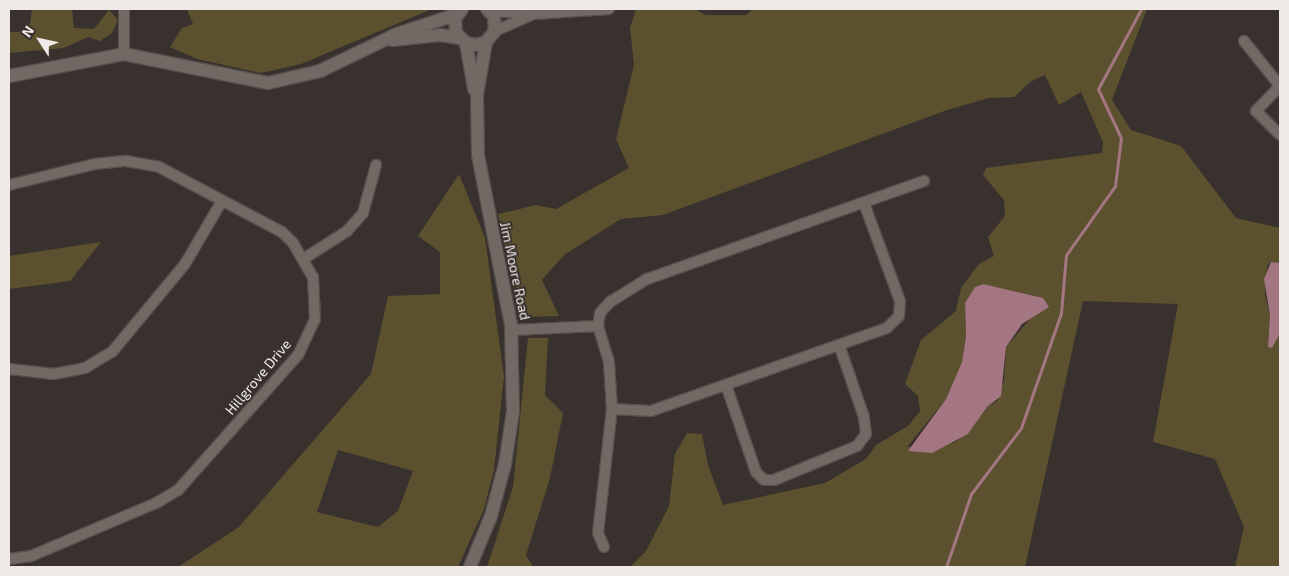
<!DOCTYPE html>
<html>
<head>
<meta charset="utf-8">
<style>
  body { margin:0 }
  #map { position:relative; width:1289px; height:576px; overflow:hidden; background:#39312d; font-family:"Exo 2",sans-serif }
  div>[style] { position:absolute }
  .green>* { inset:0; background:#5b512f }
  .water>* { inset:0; background:#a37681 }
  .stream>* { height:3px; margin:-1.5px; padding:0 1.5px; transform-origin:1.5px; border-radius:1.5px; background:#a37681 }
  .roads { filter:drop-shadow(1px 0 #564f4c) drop-shadow(-1px 0 #564f4c) drop-shadow(0 1px #564f4c) drop-shadow(0 -1px #564f4c) }
  .minor>* { height:10px; margin:-5px; padding:0 5px; transform-origin:5px; border-radius:5px; background:#726864 }
  .tertiary>* { height:12px; margin:-6px; padding:0 6px; transform-origin:6px; border-radius:6px; background:#726864 }
  span { translate:-50% -50%; white-space:nowrap; text-align:center; line-height:1.15; -webkit-text-stroke:4px #39312d; paint-order:stroke }
  .street-label { font-size:14px; color:#efeae7 }
  .frame { position:absolute; inset:0; border:10px solid #efeae7; pointer-events:none }
  .north { position:absolute; left:15px; top:15px; width:50px; height:50px; -webkit-text-stroke:4px #39312d; paint-order:stroke; rotate:305deg; font-size:14px; font-weight:700; line-height:20px; text-align:center; color:#efeae7 }
  .north::after { content:''; display:block; margin:auto; width:18px; height:22px; background:#efeae7; clip-path:polygon(50% 0,100% 100%,50% 72%,0 100%) }
</style>
</head>
<body>
<div id="map">
  <div class="green">
    <div style="clip-path:polygon(32px 9px,72px 9px,74px 28px,94px 29px,109px 10px,118px 20px,112px 33px,100px 41px,88px 37px,64px 48px,9px 53px,9px 32px,19px 32px,30px 24px)"></div>
    <div style="clip-path:polygon(187px 9px,432px 9px,301px 64px,261px 73px,197px 59px,170px 47px,182px 28px,193px 24px)"></div>
    <div style="clip-path:polygon(evenodd,636px 9px,694px 9px,706px 15px,746px 15px,753px 9px,1147px 9px,1112px 100px,1131px 130px,1181px 146px,1236px 218px,1280px 228px,1280px 263px,1271px 262px,1267px 266px,1265px 295px,1270px 315px,1268px 347px,1280px 333px,1280px 567px,1235px 567px,1244px 527px,1215px 459px,1153px 442px,1178px 304px,1083px 301px,1025px 567px,630px 567px,646px 551px,669px 506px,675px 454px,687px 433px,702px 434px,708px 465px,723px 505px,825px 483px,866px 459px,876px 445px,908px 426px,920px 411px,918px 396px,905px 384px,921px 340px,956px 311px,961px 288px,979px 264px,994px 256px,988px 237px,1005px 216px,1004px 200px,983px 175px,986px 168px,1102px 153px,1103px 142px,1081px 92px,1059px 105px,1045px 75px,1030px 82px,1014px 97px,989px 98px,947px 110px,663px 215px,621px 219px,564px 255px,542px 280px,559px 316px,523px 317px,498px 214px,536px 205px,556px 209px,629px 168px,616px 139px,634px 65px,630px 28px,636px 9px,983px 284px,1015px 295px,1033px 295px,1028px 321px,1006px 347px,1004px 380px,997px 401px,987px 407px,968px 434px,953px 443px,907px 447px,946px 399px,962px 362px,966px 336px,965px 303px,975px 287px,983px 284px)"></div>
    <div style="clip-path:polygon(evenodd,459px 174px,485px 238px,504px 376px,494px 470px,484px 509px,458px 567px,178px 567px,239px 527px,371px 374px,388px 296px,440px 294px,440px 252px,418px 236px,459px 174px,338px 450px,413px 471px,398px 511px,378px 527px,317px 512px,338px 450px)"></div>
    <div style="clip-path:polygon(101px 242px,70px 281px,9px 289px,9px 256px)"></div>
    <div style="clip-path:polygon(528px 338px,548px 338px,545px 395px,563px 413px,550px 478px,526px 555px,533px 567px,487px 567px,513px 487px)"></div>
  </div>
  <div class="water">
    <div style="clip-path:polygon(1271px 262px,1280px 263px,1280px 333px,1272px 348px,1268px 347px,1270px 315px,1264px 279px)"></div>
    <div style="clip-path:polygon(983px 284px,1043px 298px,1049px 307px,1022px 324px,1006px 347px,1001px 396px,987px 407px,968px 434px,932px 453px,908px 451px,946px 399px,962px 362px,966px 336px,965px 303px,975px 287px)"></div>
  </div>
  <div class="stream">
    <div style="left:946px;top:567px;width:77px;rotate:-71.1deg"></div>
    <div style="left:971px;top:494px;width:83px;rotate:-52.9deg"></div>
    <div style="left:1021px;top:428px;width:122px;rotate:-70.8deg"></div>
    <div style="left:1061px;top:313px;width:58px;rotate:-85.1deg"></div>
    <div style="left:1066px;top:255px;width:85px;rotate:-54.6deg"></div>
    <div style="left:1115px;top:186px;width:48px;rotate:-82.9deg"></div>
    <div style="left:1121px;top:138px;width:54px;rotate:-115.1deg"></div>
    <div style="left:1098px;top:89px;width:91px;rotate:-61.7deg"></div>
  </div>
  <div class="roads">
    <div class="minor">
      <div style="left:491px;top:11px;width:43px;rotate:4deg"></div>
      <div style="left:534px;top:14px;width:75px;rotate:-3.8deg"></div>
      <div style="left:495px;top:31px;width:43px;rotate:-23.6deg"></div>
      <div style="left:1244px;top:41px;width:58px;rotate:51.3deg"></div>
      <div style="left:124px;top:54px;width:45px;rotate:-90deg"></div>
      <div style="left:1280px;top:86px;width:35px;rotate:134deg"></div>
      <div style="left:1256px;top:111px;width:34px;rotate:45deg"></div>
      <div style="left:9px;top:185px;width:89px;rotate:-13.7deg"></div>
      <div style="left:95px;top:164px;width:31px;rotate:-6deg"></div>
      <div style="left:126px;top:161px;width:34px;rotate:10deg"></div>
      <div style="left:159px;top:167px;width:139px;rotate:27.9deg"></div>
      <div style="left:282px;top:232px;width:16px;rotate:45deg"></div>
      <div style="left:293px;top:243px;width:39px;rotate:60deg"></div>
      <div style="left:313px;top:277px;width:42px;rotate:87.3deg"></div>
      <div style="left:315px;top:319px;width:40px;rotate:115deg"></div>
      <div style="left:298px;top:355px;width:181px;rotate:131.6deg"></div>
      <div style="left:178px;top:490px;width:26px;rotate:149deg"></div>
      <div style="left:156px;top:503px;width:136px;rotate:157deg"></div>
      <div style="left:31px;top:556px;width:22px;rotate:172deg"></div>
      <div style="left:305px;top:258px;width:50px;rotate:-32.7deg"></div>
      <div style="left:347px;top:231px;width:24px;rotate:-48deg"></div>
      <div style="left:363px;top:213px;width:50px;rotate:-74.8deg"></div>
      <div style="left:512px;top:330px;width:86px;rotate:-2.7deg"></div>
      <div style="left:10px;top:369px;width:44px;rotate:6.5deg"></div>
      <div style="left:54px;top:374px;width:32px;rotate:-11deg"></div>
      <div style="left:85px;top:368px;width:31px;rotate:-31deg"></div>
      <div style="left:112px;top:352px;width:114px;rotate:-50.3deg"></div>
      <div style="left:185px;top:264px;width:73px;rotate:-59.6deg"></div>
      <div style="left:726px;top:385px;width:92px;rotate:71deg"></div>
      <div style="left:756px;top:472px;width:11px;rotate:45deg"></div>
      <div style="left:764px;top:480px;width:10px"></div>
      <div style="left:774px;top:480px;width:90px;rotate:-22.3deg"></div>
      <div style="left:857px;top:446px;width:15px;rotate:-53deg"></div>
      <div style="left:866px;top:434px;width:17px;rotate:-97deg"></div>
      <div style="left:864px;top:417px;width:76px;rotate:-109.1deg"></div>
      <div style="left:612px;top:409px;width:39px;rotate:3deg"></div>
      <div style="left:651px;top:411px;width:250px;rotate:-19.4deg"></div>
      <div style="left:887px;top:328px;width:17px;rotate:-45deg"></div>
      <div style="left:899px;top:316px;width:15px;rotate:-86deg"></div>
      <div style="left:900px;top:301px;width:104px;rotate:-110.2deg"></div>
      <div style="left:604px;top:547px;width:15px;rotate:-113deg"></div>
      <div style="left:598px;top:533px;width:125px;rotate:-83.6deg"></div>
      <div style="left:612px;top:409px;width:47px;rotate:-93.7deg"></div>
      <div style="left:609px;top:362px;width:38px;rotate:-107deg"></div>
      <div style="left:598px;top:326px;width:13px;rotate:-81deg"></div>
      <div style="left:600px;top:313px;width:15px;rotate:-48deg"></div>
      <div style="left:610px;top:302px;width:44px;rotate:-31.9deg"></div>
      <div style="left:647px;top:279px;width:294px;rotate:-19.5deg"></div>
    </div>
    <div class="tertiary">
      <div style="left:462px;top:9px;width:12px;rotate:125deg"></div>
      <div style="left:455px;top:19px;width:14px;rotate:86deg"></div>
      <div style="left:456px;top:33px;width:14px;rotate:45deg"></div>
      <div style="left:466px;top:43px;width:10px;rotate:11deg"></div>
      <div style="left:476px;top:45px;width:10px;rotate:-17deg"></div>
      <div style="left:486px;top:42px;width:14px;rotate:-51deg"></div>
      <div style="left:495px;top:31px;width:15px;rotate:-94deg"></div>
      <div style="left:494px;top:16px;width:10px;rotate:-135deg"></div>
      <div style="left:392px;top:40px;width:48px;rotate:-5.9deg"></div>
      <div style="left:440px;top:35px;width:20px;rotate:9deg"></div>
      <div style="left:466px;top:43px;width:47px;rotate:80.1deg"></div>
      <div style="left:9px;top:76px;width:117px;rotate:-10.8deg"></div>
      <div style="left:124px;top:54px;width:147px;rotate:11.4deg"></div>
      <div style="left:268px;top:83px;width:53px;rotate:-13deg"></div>
      <div style="left:320px;top:71px;width:85px;rotate:-25.7deg"></div>
      <div style="left:397px;top:34px;width:64px;rotate:-18.2deg"></div>
      <div style="left:470px;top:567px;width:55px;rotate:-67.6deg"></div>
      <div style="left:491px;top:516px;width:54px;rotate:-74.9deg"></div>
      <div style="left:505px;top:464px;width:54px;rotate:-81.4deg"></div>
      <div style="left:513px;top:411px;width:86px;rotate:-91.3deg"></div>
      <div style="left:511px;top:325px;width:173px;rotate:-101deg"></div>
      <div style="left:478px;top:155px;width:60px;rotate:-91deg"></div>
      <div style="left:477px;top:95px;width:54px;rotate:-80.4deg"></div>
    </div>
  </div>
  <div class="street-label">
    <span style="left:515px;top:271px;rotate:78deg">Jim Moore Road</span>
    <span style="left:258px;top:377px;rotate:-50deg">Hillgrove Drive</span>
  </div>
  <div class="frame"></div>
  <div class="north">N</div>
</div>
</body>
</html>
